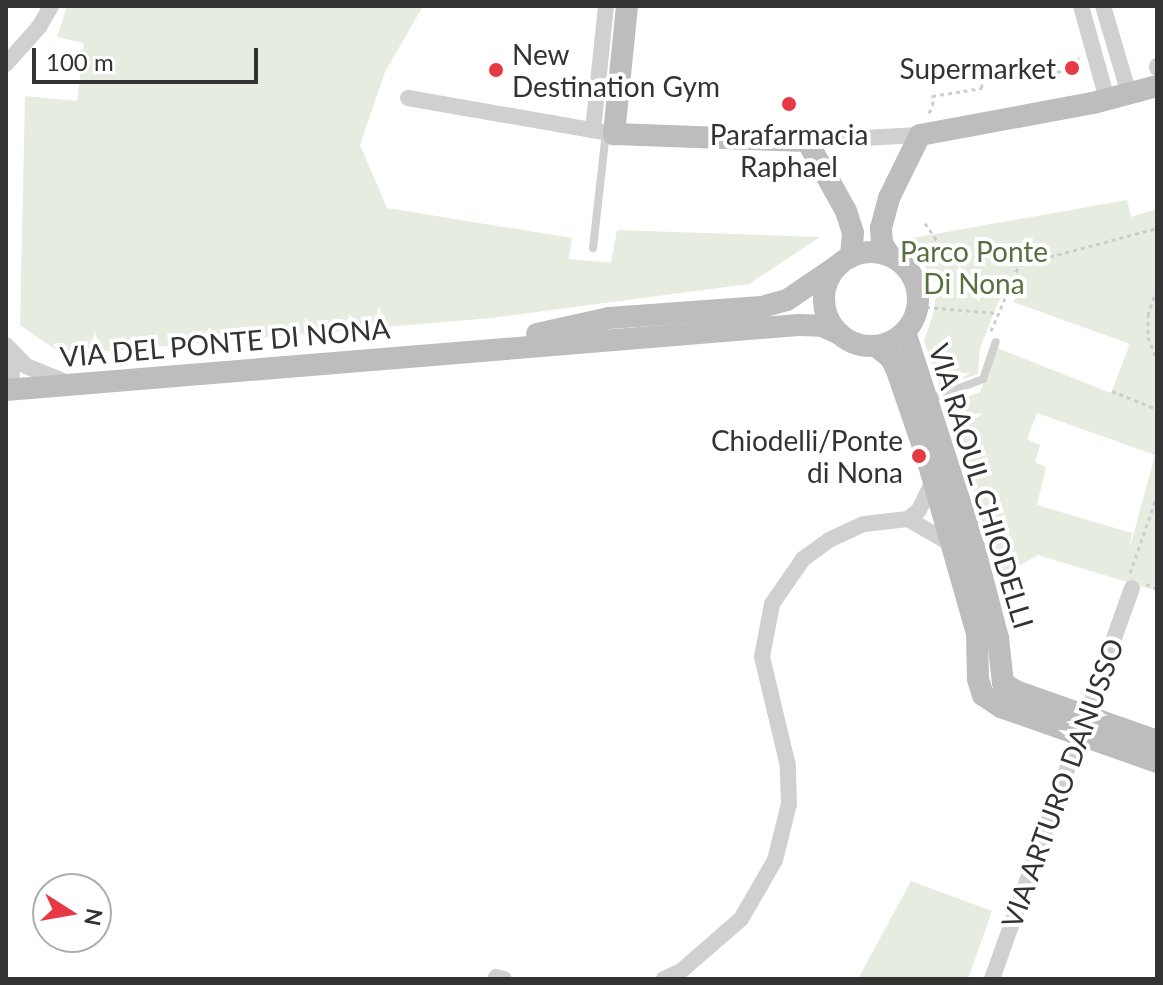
<!DOCTYPE html>
<html>
<head>
<meta charset="utf-8">
<style>
  body { margin:0 }
  #map { position:relative; width:1163px; height:985px; overflow:hidden; background:#fff; font-family:Lato,sans-serif }
  div>[style] { position:absolute }
  .green>* { inset:0; background:#e6ecdf }
  .path>* { height:3px; margin-top:-1.5px; transform-origin:0; background:repeating-linear-gradient(90deg,#cdcdcd 0 4px,transparent 0 8px) }
  .lane>* { height:8px; margin:-4px; padding:0 4px; transform-origin:4px; border-radius:4px; background:#d0d0d0 }
  .street>* { height:16px; margin:-8px; padding:0 8px; transform-origin:8px; border-radius:8px; background:#d0d0d0 }
  .secondary>* { height:22px; margin:-11px; padding:0 11px; transform-origin:11px; border-radius:11px; background:#bdbdbd }
  .secondary>.ring { margin:-11px; padding:0; box-sizing:content-box; background:none; border:22px solid #bdbdbd; border-radius:50% }
  .dots>* { width:22px; height:22px; translate:-50% -50%; box-sizing:border-box; border:4px solid #fff; border-radius:50% }
  span { translate:-50% -50%; white-space:nowrap; text-align:center; line-height:1.15; -webkit-text-stroke:8px #fff; paint-order:stroke }
  .poi-label { font-size:28px; color:#333 }
  .left { translate:0 -50%; text-align:left }
  .right { translate:-100% -50%; text-align:right }
  .park-label { font-size:28px; color:#56703f }
  .street-label { font-size:28px; color:#333 }
  .frame { position:absolute; inset:0; border:8px solid #333; pointer-events:none }
  .north { position:absolute; left:32px; top:873px; width:80px; height:80px; box-sizing:border-box; background:#fff; border:2px solid #adadad; border-radius:50%; rotate:101deg; font-size:22px; font-weight:700; line-height:32px; text-align:center; color:#333 }
  .north::after { content:''; display:block; margin:auto; width:28px; height:36px; background:#e63946; clip-path:polygon(50% 0,100% 100%,50% 72%,0 100%) }
  .scale { position:absolute; left:32px; top:48px; width:226px; height:36px; box-sizing:border-box; border:4px solid #333; border-top:0; padding-left:10px; font-size:24px; line-height:28px; white-space:nowrap; color:#333; -webkit-text-stroke:6px #fff; paint-order:stroke }
</style>
</head>
<body>
<div id="map">
  <div class="green">
    <div style="clip-path:polygon(67px 6px,423px 6px,385px 72px,360px 145px,387px 208px,572px 238px,569px 259px,611px 263px,617px 230px,820px 237px,749px 284px,491px 318px,63px 355px,20px 325px,25px 96px,77px 101px,84px 43px,57px 37px)"></div>
    <div style="clip-path:polygon(evenodd,1127px 200px,1131px 217px,1157px 209px,1157px 591px,1038px 555px,998px 578px,950px 404px,980px 392px,997px 348px,1111px 393px,1130px 344px,1013px 302px,1027px 283px,999px 300px,980px 348px,978px 374px,940px 387px,924px 341px,934px 311px,937px 284px,907px 239px,1127px 200px,1037px 413px,1155px 455px,1129px 551px,1132px 533px,1037px 505px,1046px 467px,1035px 462px,1040px 445px,1027px 439px,1037px 413px)"></div>
    <div style="clip-path:polygon(911px 881px,992px 911px,968px 979px,858px 979px)"></div>
  </div>
  <div class="path">
    <div style="left:929px;top:113px;width:9px;rotate:-63deg"></div>
    <div style="left:933px;top:105px;width:9px;rotate:-96deg"></div>
    <div style="left:932px;top:96px;width:51px;rotate:-9.1deg"></div>
    <div style="left:982px;top:88px;width:8px;rotate:-97deg"></div>
    <div style="left:981px;top:80px;width:28px;rotate:-10deg"></div>
    <div style="left:1009px;top:75px;width:5px;rotate:79deg"></div>
    <div style="left:1010px;top:80px;width:71px;rotate:-9.7deg"></div>
    <div style="left:1080px;top:68px;width:11px;rotate:-100deg"></div>
    <div style="left:925px;top:223px;width:32px;rotate:56deg"></div>
    <div style="left:943px;top:250px;width:77px;rotate:11.2deg"></div>
    <div style="left:1019px;top:265px;width:143px;rotate:-15deg"></div>
    <div style="left:1157px;top:289px;width:27px;rotate:110deg"></div>
    <div style="left:1148px;top:314px;width:23px;rotate:90deg"></div>
    <div style="left:1148px;top:337px;width:25px;rotate:69deg"></div>
    <div style="left:926px;top:307px;width:71px;rotate:4.8deg"></div>
    <div style="left:1157px;top:313px;width:25px;rotate:90deg"></div>
    <div style="left:991px;top:331px;width:72px;rotate:-67deg"></div>
    <div style="left:1112px;top:391px;width:48px;rotate:21.8deg"></div>
    <div style="left:1130px;top:573px;width:82px;rotate:-70.7deg"></div>
    <div style="left:1146px;top:584px;width:12px;rotate:24deg"></div>
  </div>
  <div class="lane">
    <div style="left:593px;top:248px;width:116px;rotate:-83.6deg"></div>
    <div style="left:928px;top:400px;width:59px;rotate:-20.9deg"></div>
    <div style="left:983px;top:379px;width:39px;rotate:-71deg"></div>
  </div>
  <div class="street">
    <div style="left:1081px;top:6px;width:97px;rotate:74.4deg"></div>
    <div style="left:1103px;top:6px;width:92px;rotate:73.5deg"></div>
    <div style="left:6px;top:64px;width:50px;rotate:-48.3deg"></div>
    <div style="left:39px;top:27px;width:24px;rotate:-60deg"></div>
    <div style="left:1157px;top:66px;width:2px;rotate:90deg"></div>
    <div style="left:408px;top:98px;width:209px;rotate:9.9deg"></div>
    <div style="left:593px;top:130px;width:125px;rotate:-84deg"></div>
    <div style="left:807px;top:141px;width:113px;rotate:-3deg"></div>
    <div style="left:6px;top:345px;width:29px;rotate:46deg"></div>
    <div style="left:26px;top:366px;width:40px;rotate:22deg"></div>
    <div style="left:11px;top:390px;width:35px;rotate:-87deg"></div>
    <div style="left:908px;top:519px;width:52px;rotate:30deg"></div>
    <div style="left:496px;top:977px;width:8px;rotate:14deg"></div>
    <div style="left:664px;top:979px;width:19px;rotate:-25deg"></div>
    <div style="left:681px;top:971px;width:79px;rotate:-40.9deg"></div>
    <div style="left:741px;top:919px;width:68px;rotate:-60deg"></div>
    <div style="left:775px;top:860px;width:58px;rotate:-76deg"></div>
    <div style="left:789px;top:804px;width:38px;rotate:-92deg"></div>
    <div style="left:788px;top:766px;width:112px;rotate:-103.4deg"></div>
    <div style="left:762px;top:657px;width:54px;rotate:-79.3deg"></div>
    <div style="left:772px;top:604px;width:55px;rotate:-55.4deg"></div>
    <div style="left:803px;top:559px;width:32px;rotate:-36deg"></div>
    <div style="left:829px;top:540px;width:38px;rotate:-25deg"></div>
    <div style="left:864px;top:524px;width:44px;rotate:-6.5deg"></div>
    <div style="left:908px;top:519px;width:14px;rotate:-39deg"></div>
    <div style="left:919px;top:510px;width:32px;rotate:-64deg"></div>
    <div style="left:992px;top:979px;width:415px;rotate:-70.3deg"></div>
  </div>
  <div class="secondary">
    <div style="left:627px;top:6px;width:129px;rotate:95.8deg"></div>
    <div style="left:614px;top:134px;width:193px;rotate:2.1deg"></div>
    <div style="left:807px;top:141px;width:80px;rotate:60.9deg"></div>
    <div style="left:846px;top:211px;width:23px;rotate:72deg"></div>
    <div style="left:853px;top:233px;width:24px;rotate:95deg"></div>
    <div class="ring" style="left:824px;top:252px;width:72px;height:72px"></div>
    <div style="left:890px;top:256px;width:15px;rotate:-122deg"></div>
    <div style="left:882px;top:243px;width:15px;rotate:-94deg"></div>
    <div style="left:881px;top:228px;width:31px;rotate:-75deg"></div>
    <div style="left:889px;top:198px;width:70px;rotate:-63.8deg"></div>
    <div style="left:920px;top:135px;width:176px;rotate:-10.5deg"></div>
    <div style="left:1093px;top:103px;width:66px;rotate:-14.9deg"></div>
    <div style="left:905px;top:332px;width:218px;rotate:72.1deg"></div>
    <div style="left:972px;top:539px;width:102px;rotate:75.3deg"></div>
    <div style="left:998px;top:638px;width:45px;rotate:83.7deg"></div>
    <div style="left:1003px;top:683px;width:15px;rotate:32deg"></div>
    <div style="left:1016px;top:691px;width:150px;rotate:19.5deg"></div>
    <div style="left:537px;top:334px;width:74px;rotate:-12.5deg"></div>
    <div style="left:609px;top:318px;width:153px;rotate:-4.1deg"></div>
    <div style="left:762px;top:307px;width:26px;rotate:-16deg"></div>
    <div style="left:787px;top:300px;width:64px;rotate:-34.2deg"></div>
    <div style="left:876px;top:346px;width:19px;rotate:39deg"></div>
    <div style="left:891px;top:358px;width:14px;rotate:65deg"></div>
    <div style="left:897px;top:371px;width:92px;rotate:71deg"></div>
    <div style="left:927px;top:458px;width:182px;rotate:74.1deg"></div>
    <div style="left:977px;top:633px;width:46px;rotate:88.8deg"></div>
    <div style="left:978px;top:679px;width:17px;rotate:73deg"></div>
    <div style="left:983px;top:695px;width:22px;rotate:34deg"></div>
    <div style="left:1001px;top:707px;width:165px;rotate:19.4deg"></div>
    <div style="left:6px;top:390px;width:795px;rotate:-4.69deg"></div>
    <div style="left:798px;top:325px;width:24px;rotate:2deg"></div>
    <div style="left:822px;top:326px;width:20px;rotate:24deg"></div>
  </div>
  <div class="dots">
    <div style="left:1072px;top:68px;background:#e63946"></div>
    <div style="left:496px;top:70px;background:#e63946"></div>
    <div style="left:789px;top:104px;background:#e63946"></div>
    <div style="left:919px;top:456px;background:#e63946"></div>
  </div>
  <div class="poi-label">
    <span class="left" style="left:512px;top:70px">New<br>Destination Gym</span>
    <span class="right" style="left:1056px;top:68px">Supermarket</span>
    <span style="left:789px;top:150px">Parafarmacia<br>Raphael</span>
    <span class="right" style="left:903px;top:456px">Chiodelli/Ponte<br>di Nona</span>
  </div>
  <div class="park-label">
    <span style="left:974px;top:267px">Parco Ponte<br>Di Nona</span>
  </div>
  <div class="street-label">
    <span style="left:225px;top:342px;rotate:-5deg">VIA DEL PONTE DI NONA</span>
    <span style="left:982px;top:486px;rotate:73deg">VIA RAOUL CHIODELLI</span>
    <span style="left:1062px;top:783px;rotate:-70deg">VIA ARTURO DANUSSO</span>
  </div>
  <div class="frame"></div>
  <div class="north">N</div>
  <div class="scale">100 m</div>
</div>
</body>
</html>
